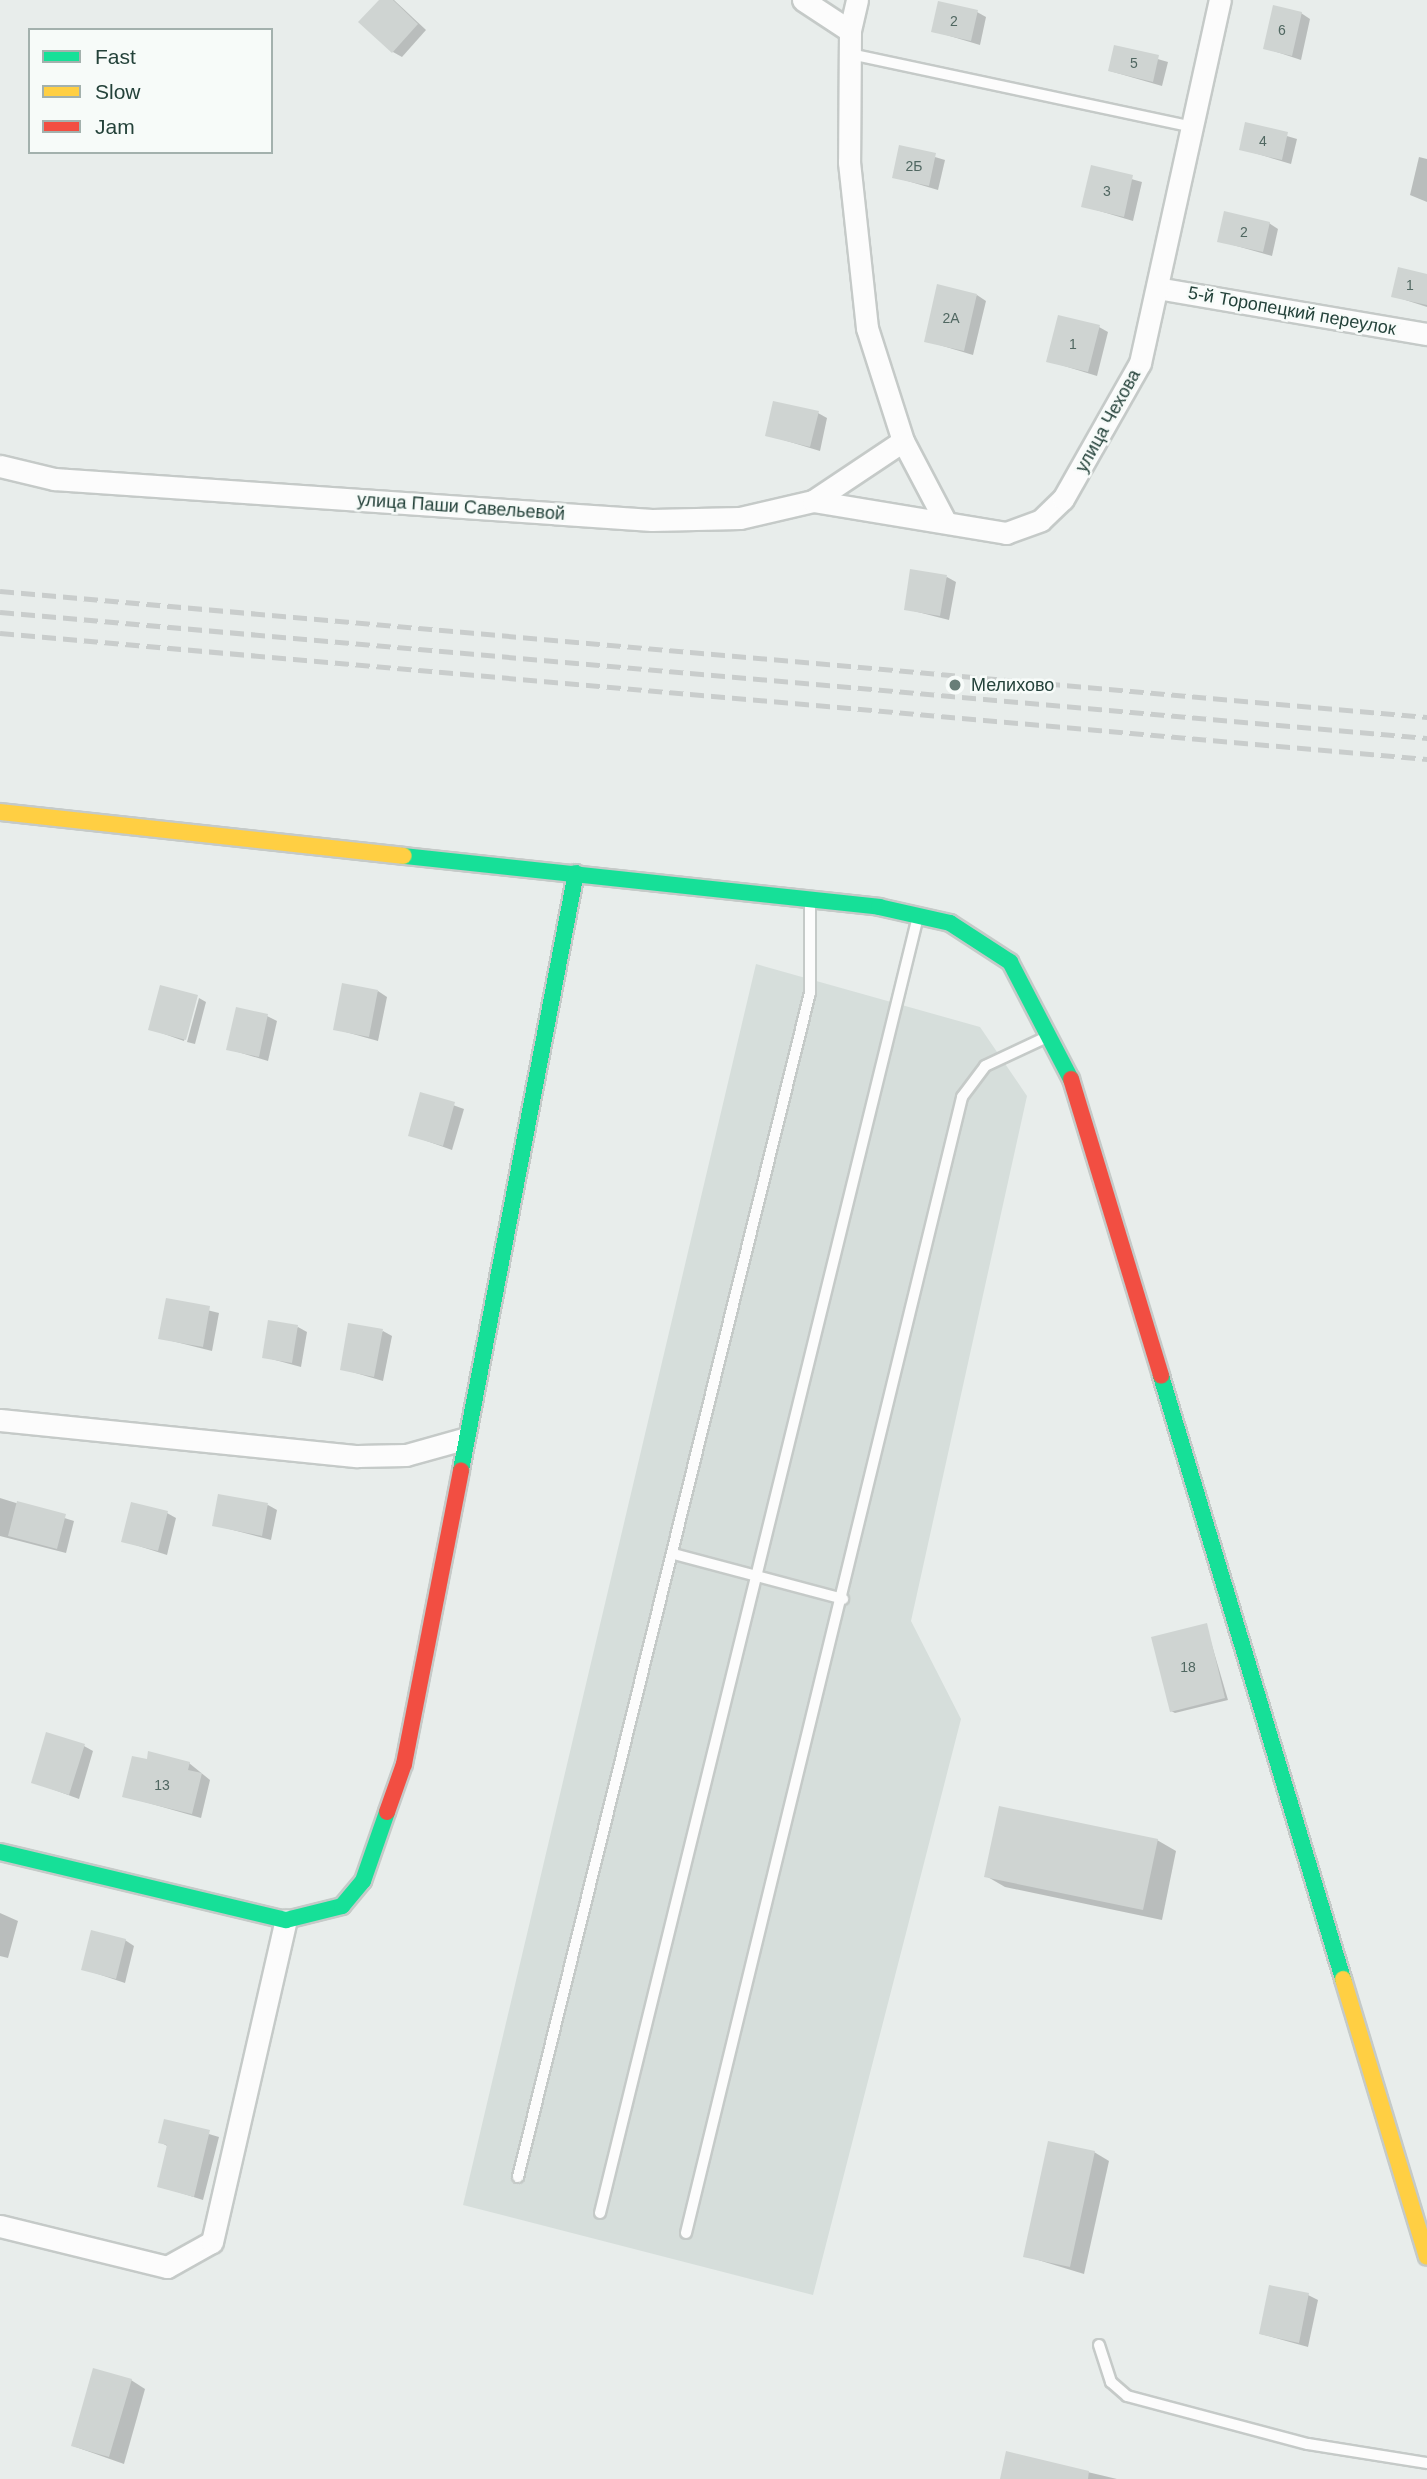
<!DOCTYPE html>
<html>
<head>
<meta charset="utf-8">
<style>
  body { margin:0 }
  #map { position:relative; width:1427px; height:2479px; overflow:hidden; background:#e8edeb; font-family:Helvetica,sans-serif }
  div>[style] { position:absolute }
  .built>* { inset:0; background:#d6dedb }
  .shadow>* { inset:0; background:#0003 }
  .building>* { inset:0; background:#cfd4d2 }
  .roads { filter:drop-shadow(2px 0 #c5cac8) drop-shadow(-2px 0 #c5cac8) drop-shadow(0 2px #c5cac8) drop-shadow(0 -2px #c5cac8) }
  .lane>* { height:10px; margin:-5px; padding:0 5px; transform-origin:5px; border-radius:5px; background:#fcfcfc }
  .street>* { height:21px; margin:-10.5px; padding:0 10.5px; transform-origin:10.5px; border-radius:10.5px; background:#fcfcfc }
  .fast>* { height:16px; margin:-8px; padding:0 8px; transform-origin:8px; border-radius:8px; background:#16e098 }
  .slow>* { height:16px; margin:-8px; padding:0 8px; transform-origin:8px; border-radius:8px; background:#ffcf43 }
  .jam>* { height:16px; margin:-8px; padding:0 8px; transform-origin:8px; border-radius:8px; background:#f24e42 }
  .rail>* { height:5px; margin-top:-2.5px; transform-origin:0; background:repeating-linear-gradient(90deg,#c9cdcc 0 14px,transparent 0 21px) }
  .dots>* { width:19px; height:19px; translate:-50% -50%; box-sizing:border-box; border:4px solid #f7fbf9; border-radius:50% }
  span { translate:-50% -50%; white-space:nowrap; text-align:center; line-height:1.15; -webkit-text-stroke:5px #f7fbf9; paint-order:stroke }
  .number-label { font-size:14px; color:#506761 }
  .number-label span { -webkit-text-stroke-width:0 }
  .street-label { font-size:18px; color:#24423a }
  .poi-label { font-size:18px; color:#24423a }
  .left { translate:0 -50%; text-align:left }
  .legend { position:absolute; left:28px; top:28px; width:245px; height:126px; box-sizing:border-box; background:#f7fbf9; border:2px solid #a3b1ad; margin:0; padding:9px 12px; list-style:none; font-size:21px; color:#24423a }
  .legend li { display:flex; align-items:center; gap:14px; height:35px }
  .legend b { width:35px; border:2px solid #a3b1ad }
</style>
</head>
<body>
<div id="map">
  <div class="built">
    <div style="clip-path:polygon(756px 964px,980px 1027px,1027px 1096px,911px 1621px,961px 1719px,813px 2295px,463px 2205px)"></div>
  </div>
  <div class="shadow">
    <div style="clip-path:polygon(382px 0,394px 0,426px 30px,402px 57px,393px 52px)"></div>
    <div style="clip-path:polygon(977px 12px,986px 17px,980px 45px,933px 31px)"></div>
    <div style="clip-path:polygon(1301px 13px,1310px 19px,1301px 60px,1265px 48px)"></div>
    <div style="clip-path:polygon(1116px 47px,1168px 62px,1162px 86px,1110px 71px)"></div>
    <div style="clip-path:polygon(1246px 124px,1297px 139px,1291px 164px,1241px 149px)"></div>
    <div style="clip-path:polygon(901px 147px,945px 160px,938px 190px,894px 177px)"></div>
    <div style="clip-path:polygon(1419px 157px,1427px 159px,1427px 202px,1410px 195px)"></div>
    <div style="clip-path:polygon(1092px 168px,1142px 182px,1133px 221px,1083px 206px)"></div>
    <div style="clip-path:polygon(1269px 223px,1278px 229px,1272px 256px,1219px 241px)"></div>
    <div style="clip-path:polygon(1427px 275px,1427px 307px,1393px 296px)"></div>
    <div style="clip-path:polygon(977px 295px,986px 301px,973px 355px,926px 341px)"></div>
    <div style="clip-path:polygon(1099px 327px,1108px 332px,1097px 376px,1048px 361px)"></div>
    <div style="clip-path:polygon(818px 413px,827px 418px,820px 451px,767px 435px)"></div>
    <div style="clip-path:polygon(947px 577px,956px 582px,949px 620px,906px 609px)"></div>
    <div style="clip-path:polygon(378px 991px,387px 997px,378px 1041px,335px 1029px)"></div>
    <div style="clip-path:polygon(196px 996px,184px 1041px,150px 1029px)"></div>
    <div style="clip-path:polygon(199px 998px,206px 1002px,195px 1044px,187px 1042px)"></div>
    <div style="clip-path:polygon(267px 1016px,277px 1021px,268px 1061px,228px 1049px)"></div>
    <div style="clip-path:polygon(422px 1094px,464px 1109px,452px 1150px,410px 1135px)"></div>
    <div style="clip-path:polygon(167px 1300px,219px 1313px,212px 1351px,160px 1338px)"></div>
    <div style="clip-path:polygon(298px 1327px,307px 1332px,301px 1367px,264px 1357px)"></div>
    <div style="clip-path:polygon(383px 1331px,392px 1336px,383px 1381px,342px 1369px)"></div>
    <div style="clip-path:polygon(0 1498px,74px 1521px,66px 1553px,0 1536px)"></div>
    <div style="clip-path:polygon(268px 1505px,277px 1510px,271px 1540px,214px 1525px)"></div>
    <div style="clip-path:polygon(167px 1513px,176px 1518px,167px 1555px,123px 1541px)"></div>
    <div style="clip-path:polygon(1206px 1625px,1228px 1700px,1175px 1713px,1171px 1711px)"></div>
    <div style="clip-path:polygon(84px 1746px,93px 1751px,79px 1799px,33px 1782px)"></div>
    <div style="clip-path:polygon(189px 1763px,210px 1780px,201px 1818px,124px 1796px)"></div>
    <div style="clip-path:polygon(1157px 1840px,1176px 1851px,1162px 1920px,1005px 1887px,986px 1876px)"></div>
    <div style="clip-path:polygon(0 1913px,18px 1921px,8px 1958px,0 1956px)"></div>
    <div style="clip-path:polygon(125px 1940px,134px 1946px,125px 1983px,83px 1969px)"></div>
    <div style="clip-path:polygon(165px 2121px,219px 2137px,203px 2200px,159px 2186px,169px 2147px,160px 2142px)"></div>
    <div style="clip-path:polygon(1094px 2152px,1109px 2161px,1084px 2274px,1025px 2256px)"></div>
    <div style="clip-path:polygon(1308px 2295px,1318px 2300px,1308px 2347px,1261px 2334px)"></div>
    <div style="clip-path:polygon(131px 2380px,145px 2389px,124px 2464px,73px 2446px)"></div>
    <div style="clip-path:polygon(1008px 2453px,1117px 2479px,1002px 2479px)"></div>
  </div>
  <div class="building">
    <div style="clip-path:polygon(379px 0,393px 0,418px 24px,392px 53px,358px 22px)"></div>
    <div style="clip-path:polygon(938px 1px,978px 10px,971px 41px,931px 32px)"></div>
    <div style="clip-path:polygon(1273px 5px,1302px 12px,1292px 56px,1263px 49px)"></div>
    <div style="clip-path:polygon(1114px 45px,1159px 55px,1153px 82px,1108px 71px)"></div>
    <div style="clip-path:polygon(1245px 122px,1288px 132px,1282px 160px,1239px 150px)"></div>
    <div style="clip-path:polygon(899px 145px,936px 153px,929px 186px,892px 178px)"></div>
    <div style="clip-path:polygon(1091px 165px,1133px 175px,1124px 217px,1081px 207px)"></div>
    <div style="clip-path:polygon(1224px 211px,1270px 222px,1263px 252px,1217px 242px)"></div>
    <div style="clip-path:polygon(1398px 267px,1427px 274px,1427px 305px,1391px 297px)"></div>
    <div style="clip-path:polygon(937px 284px,977px 294px,964px 351px,924px 342px)"></div>
    <div style="clip-path:polygon(1058px 315px,1100px 325px,1088px 372px,1046px 362px)"></div>
    <div style="clip-path:polygon(773px 401px,819px 411px,810px 447px,765px 436px)"></div>
    <div style="clip-path:polygon(910px 569px,947px 575px,940px 616px,904px 610px)"></div>
    <div style="clip-path:polygon(342px 983px,378px 990px,369px 1037px,333px 1030px)"></div>
    <div style="clip-path:polygon(160px 985px,198px 995px,186px 1040px,148px 1030px)"></div>
    <div style="clip-path:polygon(236px 1007px,268px 1014px,259px 1057px,226px 1050px)"></div>
    <div style="clip-path:polygon(420px 1092px,455px 1102px,443px 1146px,408px 1136px)"></div>
    <div style="clip-path:polygon(166px 1298px,210px 1306px,203px 1347px,158px 1339px)"></div>
    <div style="clip-path:polygon(268px 1320px,298px 1325px,292px 1363px,262px 1358px)"></div>
    <div style="clip-path:polygon(348px 1323px,383px 1329px,374px 1377px,340px 1370px)"></div>
    <div style="clip-path:polygon(218px 1494px,268px 1503px,262px 1536px,212px 1526px)"></div>
    <div style="clip-path:polygon(17px 1501px,66px 1514px,57px 1549px,8px 1536px)"></div>
    <div style="clip-path:polygon(131px 1502px,168px 1511px,158px 1551px,121px 1542px)"></div>
    <div style="clip-path:polygon(1207px 1623px,1225px 1698px,1170px 1712px,1151px 1637px)"></div>
    <div style="clip-path:polygon(46px 1732px,85px 1744px,69px 1795px,31px 1783px)"></div>
    <div style="clip-path:polygon(148px 1751px,190px 1762px,188px 1770px,202px 1773px,192px 1814px,122px 1797px,132px 1756px,147px 1759px)"></div>
    <div style="clip-path:polygon(999px 1806px,1158px 1839px,1143px 1910px,984px 1877px)"></div>
    <div style="clip-path:polygon(91px 1930px,126px 1939px,116px 1979px,81px 1970px)"></div>
    <div style="clip-path:polygon(164px 2119px,210px 2130px,194px 2197px,157px 2187px,167px 2145px,158px 2143px)"></div>
    <div style="clip-path:polygon(1048px 2141px,1095px 2151px,1070px 2267px,1023px 2257px)"></div>
    <div style="clip-path:polygon(1269px 2285px,1309px 2293px,1299px 2343px,1259px 2334px)"></div>
    <div style="clip-path:polygon(93px 2368px,132px 2379px,109px 2457px,71px 2446px)"></div>
    <div style="clip-path:polygon(1006px 2451px,1089px 2471px,1088px 2479px,1000px 2479px)"></div>
  </div>
  <div class="roads">
    <div class="lane">
      <div style="left:850px;top:54px;width:350px;rotate:12deg"></div>
      <div style="left:674px;top:1554px;width:175px;rotate:14.9deg"></div>
      <div style="left:518px;top:2177px;width:1219px;rotate:-76.15deg"></div>
      <div style="left:810px;top:993px;width:90px;rotate:-90deg"></div>
      <div style="left:600px;top:2213px;width:1331px;rotate:-76.22deg"></div>
      <div style="left:686px;top:2233px;width:1169px;rotate:-76.34deg"></div>
      <div style="left:962px;top:1097px;width:39px;rotate:-53deg"></div>
      <div style="left:985px;top:1066px;width:71px;rotate:-25.1deg"></div>
      <div style="left:1099px;top:2345px;width:39px;rotate:72deg"></div>
      <div style="left:1111px;top:2382px;width:21px;rotate:41deg"></div>
      <div style="left:1127px;top:2396px;width:187px;rotate:14.9deg"></div>
      <div style="left:1308px;top:2444px;width:121px;rotate:9.1deg"></div>
    </div>
    <div class="street">
      <div style="left:803px;top:0;width:56px;rotate:33.4deg"></div>
      <div style="left:857px;top:0;width:32px;rotate:103deg"></div>
      <div style="left:850px;top:31px;width:131px;rotate:90.4deg"></div>
      <div style="left:849px;top:162px;width:167px;rotate:83.8deg"></div>
      <div style="left:867px;top:328px;width:119px;rotate:72.3deg"></div>
      <div style="left:903px;top:441px;width:88px;rotate:62.3deg"></div>
      <div style="left:1157px;top:288px;width:274px;rotate:9.7deg"></div>
      <div style="left:0;top:466px;width:56px;rotate:13.5deg"></div>
      <div style="left:54px;top:479px;width:599px;rotate:3.92deg"></div>
      <div style="left:652px;top:520px;width:88px;rotate:-1.3deg"></div>
      <div style="left:740px;top:518px;width:75px;rotate:-13.1deg"></div>
      <div style="left:813px;top:501px;width:108px;rotate:-33.7deg"></div>
      <div style="left:813px;top:501px;width:196px;rotate:9.4deg"></div>
      <div style="left:1006px;top:533px;width:37px;rotate:-20deg"></div>
      <div style="left:1041px;top:520px;width:30px;rotate:-44deg"></div>
      <div style="left:1063px;top:499px;width:156px;rotate:-60.5deg"></div>
      <div style="left:1140px;top:363px;width:372px;rotate:-77.6deg"></div>
      <div style="left:0;top:1420px;width:359px;rotate:5.8deg"></div>
      <div style="left:357px;top:1456px;width:49px;rotate:-1.2deg"></div>
      <div style="left:406px;top:1455px;width:59px;rotate:-15.7deg"></div>
      <div style="left:0;top:2226px;width:172px;rotate:13.8deg"></div>
      <div style="left:167px;top:2267px;width:51px;rotate:-29.1deg"></div>
      <div style="left:212px;top:2242px;width:330px;rotate:-77.1deg"></div>
    </div>
    <div class="fast">
      <div style="left:404px;top:856px;width:478px;rotate:6.1deg"></div>
      <div style="left:879px;top:907px;width:73px;rotate:12.7deg"></div>
      <div style="left:950px;top:923px;width:72px;rotate:33deg"></div>
      <div style="left:1010px;top:962px;width:132px;rotate:62.5deg"></div>
      <div style="left:1161px;top:1376px;width:630px;rotate:73.2deg"></div>
      <div style="left:461px;top:1470px;width:608px;rotate:-79.1deg"></div>
      <div style="left:0;top:1852px;width:294px;rotate:13.4deg"></div>
      <div style="left:286px;top:1920px;width:58px;rotate:-14deg"></div>
      <div style="left:342px;top:1906px;width:33px;rotate:-50deg"></div>
      <div style="left:363px;top:1881px;width:73px;rotate:-70.8deg"></div>
    </div>
    <div class="slow">
      <div style="left:0;top:812px;width:406px;rotate:6.2deg"></div>
      <div style="left:1343px;top:1979px;width:290px;rotate:73.2deg"></div>
    </div>
    <div class="jam">
      <div style="left:1071px;top:1079px;width:310px;rotate:73.1deg"></div>
      <div style="left:387px;top:1812px;width:51px;rotate:-70.5deg"></div>
      <div style="left:404px;top:1764px;width:299px;rotate:-79deg"></div>
    </div>
  </div>
  <div class="rail">
    <div style="left:0;top:591px;width:1433px;rotate:5.05deg"></div>
    <div style="left:0;top:612px;width:1433px;rotate:5.05deg"></div>
    <div style="left:0;top:633px;width:1433px;rotate:5.05deg"></div>
  </div>
  <div class="dots">
    <div style="left:955px;top:685px;background:#697e78"></div>
  </div>
  <div class="number-label">
    <span style="left:954px;top:21px">2</span>
    <span style="left:1282px;top:30px">6</span>
    <span style="left:1134px;top:63px">5</span>
    <span style="left:1263px;top:141px">4</span>
    <span style="left:914px;top:166px">2Б</span>
    <span style="left:1107px;top:191px">3</span>
    <span style="left:1244px;top:232px">2</span>
    <span style="left:1410px;top:285px">1</span>
    <span style="left:951px;top:318px">2А</span>
    <span style="left:1073px;top:344px">1</span>
    <span style="left:1188px;top:1667px">18</span>
    <span style="left:162px;top:1785px">13</span>
  </div>
  <div class="street-label">
    <span style="left:1292px;top:311px;rotate:10deg">5-й Торопецкий переулок</span>
    <span style="left:1108px;top:421px;rotate:-61deg">улица Чехова</span>
    <span style="left:461px;top:507px;rotate:4deg">улица Паши Савельевой</span>
  </div>
  <div class="poi-label">
    <span class="left" style="left:971px;top:685px">Мелихово</span>
  </div>
  <ul class="legend">
  <li><b style="height:9px;background:#16e098"></b>Fast</li>
  <li><b style="height:9px;background:#ffcf43"></b>Slow</li>
  <li><b style="height:9px;background:#f24e42"></b>Jam</li>
  </ul>
</div>
</body>
</html>
